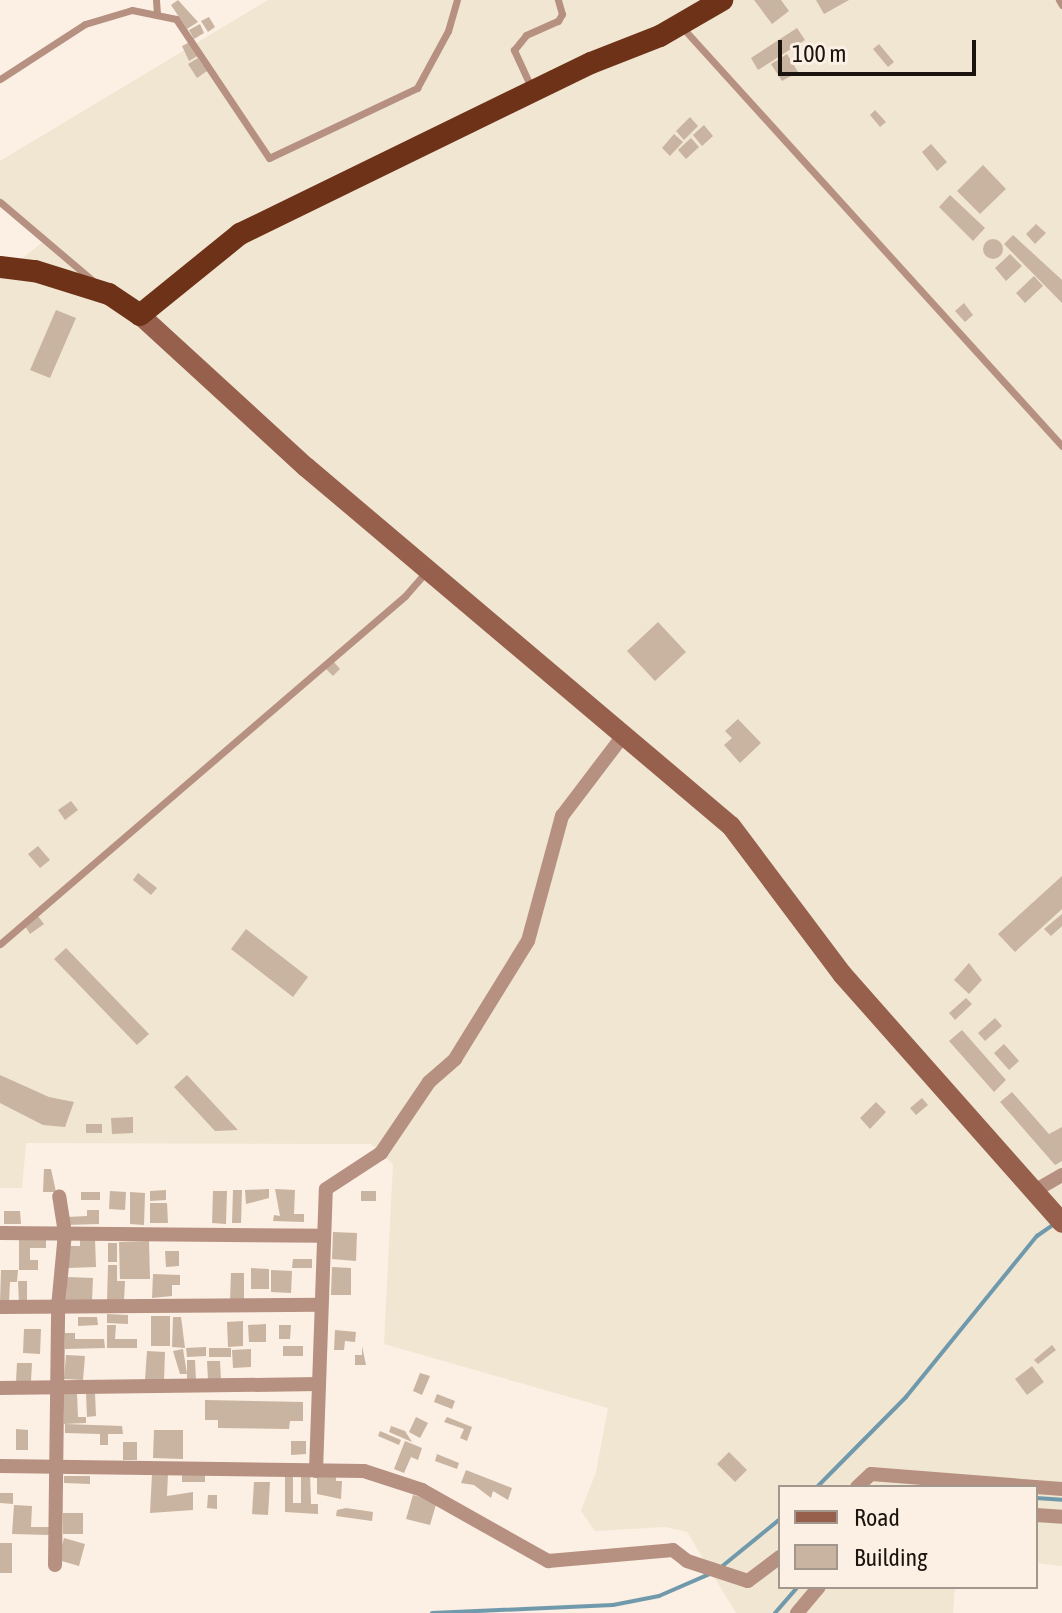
<!DOCTYPE html>
<html>
<head>
<meta charset="utf-8">
<style>
  body { margin:0 }
  #map { position:relative; width:1062px; height:1613px; overflow:hidden; background:#fcefe3; font-family:"Asap Condensed",sans-serif }
  div>[style] { position:absolute }
  .industrial>* { inset:0; background:#f1e6d2 }
  .stream>* { height:4px; margin:-2px; padding:0 2px; transform-origin:2px; border-radius:2px; background:#709aac }
  .building>* { inset:0; background:#c9b4a1 }
  .round { border-radius:50% }
  .service>* { height:7px; margin:-3.5px; padding:0 3.5px; transform-origin:3.5px; border-radius:3.5px; background:#b69081 }
  .minor>* { height:14px; margin:-7px; padding:0 7px; transform-origin:7px; border-radius:7px; background:#b69081 }
  .secondary>* { height:20px; margin:-10px; padding:0 10px; transform-origin:10px; border-radius:10px; background:#96604c }
  .trunk>* { height:22px; margin:-11px; padding:0 11px; transform-origin:11px; border-radius:11px; background:#6e3219 }
  span { translate:-50% -50%; white-space:nowrap; text-align:center; line-height:1.15; -webkit-text-stroke:6px #fcefe3; paint-order:stroke }
  .legend { position:absolute; left:778px; top:1485px; width:260px; height:104px; box-sizing:border-box; background:#fcefe3; border:2px solid #a2978d; margin:0; padding:10px 14px; list-style:none; font-size:24px; color:#1b130d }
  .legend li { display:flex; align-items:center; gap:16px; height:40px }
  .legend b { width:40px; border:2px solid #a2978d }
  .scale { position:absolute; left:778px; top:40px; width:198px; height:36px; box-sizing:border-box; border:4px solid #1b130d; border-top:0; padding-left:10px; font-size:24px; line-height:28px; white-space:nowrap; color:#1b130d; -webkit-text-stroke:6px #fcefe3; paint-order:stroke }
</style>
</head>
<body>
<div id="map">
  <div class="industrial">
    <div style="clip-path:polygon(268px 0,1062px 0,1062px 1566px,1036px 1563px,1036px 1487px,780px 1487px,780px 1587px,955px 1587px,953px 1613px,736px 1613px,687px 1532px,665px 1527px,595px 1531px,581px 1511px,596px 1472px,608px 1408px,384px 1344px,393px 1164px,371px 1144px,26px 1143px,22px 1188px,0 1188px,0 269px,9px 269px,44px 241px,0 202px,0 161px)"></div>
  </div>
  <div class="stream">
    <div style="left:817px;top:1487px;width:127px;rotate:-45.3deg"></div>
    <div style="left:906px;top:1397px;width:208px;rotate:-50.9deg"></div>
    <div style="left:1037px;top:1236px;width:19px;rotate:-35deg"></div>
    <div style="left:1036px;top:1498px;width:26px;rotate:4deg"></div>
    <div style="left:720px;top:1568px;width:77px;rotate:-39.2deg"></div>
    <div style="left:432px;top:1613px;width:181px;rotate:-2.5deg"></div>
    <div style="left:613px;top:1605px;width:47px;rotate:-11.1deg"></div>
    <div style="left:659px;top:1596px;width:58px;rotate:-23.5deg"></div>
    <div style="left:775px;top:1613px;width:35px;rotate:-49deg"></div>
  </div>
  <div class="building">
    <div style="clip-path:polygon(178px 0,198px 22px,187px 29px,171px 5px)"></div>
    <div style="clip-path:polygon(754px 0,781px 0,789px 11px,772px 24px)"></div>
    <div style="clip-path:polygon(816px 0,849px 0,824px 14px)"></div>
    <div style="clip-path:polygon(209px 17px,215px 27px,208px 32px,201px 21px)"></div>
    <div style="clip-path:polygon(200px 24px,204px 33px,194px 39px,189px 30px)"></div>
    <div style="clip-path:polygon(797px 28px,805px 40px,758px 70px,751px 58px)"></div>
    <div style="clip-path:polygon(192px 41px,199px 55px,189px 61px,182px 46px)"></div>
    <div style="clip-path:polygon(879px 44px,894px 62px,888px 67px,873px 49px)"></div>
    <div style="clip-path:polygon(787px 54px,798px 72px,782px 81px,771px 64px)"></div>
    <div style="clip-path:polygon(198px 58px,207px 71px,197px 78px,188px 64px)"></div>
    <div style="clip-path:polygon(875px 110px,886px 122px,880px 127px,870px 115px)"></div>
    <div style="clip-path:polygon(690px 117px,698px 126px,684px 140px,676px 131px)"></div>
    <div style="clip-path:polygon(704px 125px,713px 136px,702px 146px,693px 135px)"></div>
    <div style="clip-path:polygon(674px 134px,683px 142px,670px 156px,662px 148px)"></div>
    <div style="clip-path:polygon(691px 138px,699px 147px,686px 159px,678px 150px)"></div>
    <div style="clip-path:polygon(931px 144px,947px 162px,937px 171px,922px 152px)"></div>
    <div style="clip-path:polygon(983px 165px,1006px 189px,980px 214px,957px 191px)"></div>
    <div style="clip-path:polygon(950px 195px,985px 228px,973px 241px,939px 207px)"></div>
    <div style="clip-path:polygon(1036px 224px,1046px 233px,1035px 244px,1026px 234px)"></div>
    <div style="clip-path:polygon(1013px 235px,1062px 280px,1062px 303px,1004px 244px)"></div>
    <div class="round" style="left:983px;top:239px;width:20px;height:20px"></div>
    <div style="clip-path:polygon(1010px 254px,1022px 266px,1006px 281px,995px 268px)"></div>
    <div style="clip-path:polygon(1034px 276px,1043px 286px,1025px 303px,1016px 293px)"></div>
    <div style="clip-path:polygon(964px 303px,973px 315px,965px 322px,955px 311px)"></div>
    <div style="clip-path:polygon(56px 310px,76px 318px,50px 378px,30px 370px)"></div>
    <div style="clip-path:polygon(658px 622px,686px 652px,655px 681px,627px 651px)"></div>
    <div style="clip-path:polygon(333px 661px,340px 669px,333px 676px,326px 669px)"></div>
    <div style="clip-path:polygon(738px 719px,761px 743px,740px 763px,724px 745px,732px 738px,725px 731px)"></div>
    <div style="clip-path:polygon(71px 801px,78px 810px,65px 820px,58px 810px)"></div>
    <div style="clip-path:polygon(38px 846px,50px 860px,40px 868px,28px 854px)"></div>
    <div style="clip-path:polygon(138px 873px,157px 888px,151px 895px,133px 880px)"></div>
    <div style="clip-path:polygon(1062px 876px,1062px 909px,1015px 952px,998px 934px)"></div>
    <div style="clip-path:polygon(1062px 914px,1062px 926px,1051px 936px,1044px 929px)"></div>
    <div style="clip-path:polygon(38px 916px,44px 924px,30px 934px,25px 926px)"></div>
    <div style="clip-path:polygon(246px 929px,308px 977px,293px 997px,231px 949px)"></div>
    <div style="clip-path:polygon(66px 948px,149px 1034px,137px 1045px,54px 959px)"></div>
    <div style="clip-path:polygon(969px 963px,982px 980px,969px 994px,954px 980px)"></div>
    <div style="clip-path:polygon(966px 998px,972px 1004px,955px 1020px,949px 1013px)"></div>
    <div style="clip-path:polygon(995px 1018px,1002px 1026px,985px 1041px,978px 1033px)"></div>
    <div style="clip-path:polygon(962px 1030px,1006px 1080px,994px 1092px,949px 1041px)"></div>
    <div style="clip-path:polygon(1004px 1044px,1019px 1061px,1009px 1070px,994px 1053px)"></div>
    <div style="clip-path:polygon(0 1075px,49px 1097px,74px 1102px,65px 1127px,43px 1125px,0 1103px)"></div>
    <div style="clip-path:polygon(187px 1075px,238px 1130px,215px 1131px,174px 1087px)"></div>
    <div style="clip-path:polygon(1012px 1092px,1049px 1134px,1062px 1127px,1062px 1161px,1055px 1165px,1000px 1102px)"></div>
    <div style="clip-path:polygon(922px 1098px,928px 1105px,916px 1115px,910px 1108px)"></div>
    <div style="clip-path:polygon(876px 1102px,886px 1112px,870px 1129px,860px 1118px)"></div>
    <div style="clip-path:polygon(133px 1117px,133px 1133px,112px 1134px,111px 1118px)"></div>
    <div style="clip-path:polygon(86px 1124px,102px 1124px,102px 1133px,86px 1133px)"></div>
    <div style="clip-path:polygon(44px 1169px,51px 1169px,56px 1192px,43px 1192px)"></div>
    <div style="clip-path:polygon(269px 1189px,269px 1198px,246px 1204px,245px 1190px)"></div>
    <div style="clip-path:polygon(275px 1189px,295px 1190px,294px 1214px,304px 1214px,304px 1222px,273px 1221px,274px 1215px,280px 1216px)"></div>
    <div style="clip-path:polygon(166px 1190px,166px 1200px,150px 1201px,150px 1191px)"></div>
    <div style="clip-path:polygon(233px 1190px,242px 1190px,241px 1223px,232px 1223px)"></div>
    <div style="clip-path:polygon(110px 1191px,126px 1192px,125px 1210px,109px 1209px)"></div>
    <div style="clip-path:polygon(213px 1191px,227px 1191px,226px 1224px,212px 1223px)"></div>
    <div style="clip-path:polygon(361px 1191px,376px 1191px,376px 1201px,361px 1201px)"></div>
    <div style="clip-path:polygon(81px 1192px,100px 1192px,100px 1200px,81px 1200px)"></div>
    <div style="clip-path:polygon(130px 1192px,145px 1193px,144px 1225px,130px 1224px)"></div>
    <div style="clip-path:polygon(150px 1203px,167px 1203px,168px 1223px,150px 1223px)"></div>
    <div style="clip-path:polygon(87px 1210px,99px 1210px,99px 1224px,67px 1225px,67px 1217px,87px 1216px)"></div>
    <div style="clip-path:polygon(4px 1211px,20px 1211px,21px 1224px,4px 1224px)"></div>
    <div style="clip-path:polygon(333px 1232px,357px 1233px,356px 1261px,332px 1259px)"></div>
    <div style="clip-path:polygon(19px 1238px,46px 1238px,46px 1248px,30px 1248px,30px 1260px,38px 1260px,38px 1270px,19px 1270px)"></div>
    <div style="clip-path:polygon(80px 1239px,95px 1239px,96px 1267px,68px 1268px,68px 1246px,80px 1246px)"></div>
    <div style="clip-path:polygon(149px 1241px,150px 1279px,120px 1279px,119px 1242px)"></div>
    <div style="clip-path:polygon(108px 1243px,117px 1243px,117px 1262px,108px 1262px)"></div>
    <div style="clip-path:polygon(165px 1251px,179px 1251px,179px 1266px,166px 1267px)"></div>
    <div style="clip-path:polygon(293px 1259px,312px 1259px,312px 1268px,292px 1268px)"></div>
    <div style="clip-path:polygon(108px 1265px,117px 1265px,117px 1281px,125px 1281px,124px 1301px,107px 1301px)"></div>
    <div style="clip-path:polygon(332px 1267px,351px 1268px,351px 1295px,331px 1295px)"></div>
    <div style="clip-path:polygon(251px 1268px,269px 1269px,269px 1289px,251px 1289px)"></div>
    <div style="clip-path:polygon(1px 1270px,18px 1270px,17px 1282px,10px 1282px,9px 1303px,0 1302px)"></div>
    <div style="clip-path:polygon(271px 1270px,292px 1271px,291px 1293px,271px 1292px)"></div>
    <div style="clip-path:polygon(231px 1273px,244px 1273px,244px 1301px,230px 1301px)"></div>
    <div style="clip-path:polygon(153px 1274px,180px 1275px,180px 1285px,172px 1285px,172px 1296px,152px 1298px)"></div>
    <div style="clip-path:polygon(67px 1277px,93px 1278px,92px 1302px,66px 1301px)"></div>
    <div style="clip-path:polygon(18px 1281px,27px 1281px,27px 1304px,19px 1304px)"></div>
    <div style="clip-path:polygon(107px 1314px,128px 1315px,128px 1324px,107px 1323px)"></div>
    <div style="clip-path:polygon(151px 1316px,170px 1316px,170px 1346px,151px 1346px)"></div>
    <div style="clip-path:polygon(78px 1317px,97px 1317px,98px 1325px,78px 1326px)"></div>
    <div style="clip-path:polygon(173px 1317px,181px 1317px,185px 1348px,172px 1347px)"></div>
    <div style="clip-path:polygon(243px 1321px,243px 1346px,228px 1347px,227px 1322px)"></div>
    <div style="clip-path:polygon(266px 1324px,266px 1342px,249px 1342px,248px 1325px)"></div>
    <div style="clip-path:polygon(107px 1325px,116px 1325px,115px 1339px,137px 1339px,137px 1348px,107px 1348px)"></div>
    <div style="clip-path:polygon(279px 1325px,291px 1325px,290px 1339px,279px 1339px)"></div>
    <div style="clip-path:polygon(24px 1329px,41px 1329px,40px 1354px,23px 1353px)"></div>
    <div style="clip-path:polygon(335px 1330px,356px 1332px,355px 1342px,345px 1341px,344px 1350px,334px 1350px)"></div>
    <div style="clip-path:polygon(65px 1333px,75px 1333px,75px 1339px,104px 1339px,105px 1348px,65px 1349px)"></div>
    <div style="clip-path:polygon(1052px 1345px,1056px 1350px,1038px 1364px,1034px 1360px)"></div>
    <div style="clip-path:polygon(283px 1346px,303px 1346px,303px 1356px,283px 1356px)"></div>
    <div style="clip-path:polygon(362px 1346px,366px 1365px,355px 1365px,355px 1355px,362px 1355px)"></div>
    <div style="clip-path:polygon(206px 1347px,206px 1356px,187px 1357px,186px 1348px)"></div>
    <div style="clip-path:polygon(209px 1348px,231px 1348px,231px 1357px,209px 1357px)"></div>
    <div style="clip-path:polygon(183px 1349px,187px 1374px,180px 1374px,173px 1351px)"></div>
    <div style="clip-path:polygon(251px 1349px,251px 1367px,233px 1368px,232px 1350px)"></div>
    <div style="clip-path:polygon(147px 1351px,165px 1352px,164px 1381px,145px 1380px)"></div>
    <div style="clip-path:polygon(66px 1355px,85px 1356px,83px 1380px,64px 1379px)"></div>
    <div style="clip-path:polygon(187px 1360px,195px 1360px,196px 1381px,187px 1381px)"></div>
    <div style="clip-path:polygon(207px 1361px,220px 1361px,221px 1380px,208px 1380px)"></div>
    <div style="clip-path:polygon(17px 1363px,32px 1363px,31px 1381px,16px 1381px)"></div>
    <div style="clip-path:polygon(1032px 1366px,1044px 1382px,1027px 1395px,1015px 1379px)"></div>
    <div style="clip-path:polygon(420px 1373px,430px 1376px,422px 1395px,413px 1391px)"></div>
    <div style="clip-path:polygon(77px 1393px,78px 1417px,86px 1417px,86px 1423px,64px 1424px,64px 1394px)"></div>
    <div style="clip-path:polygon(86px 1393px,95px 1393px,96px 1416px,87px 1417px)"></div>
    <div style="clip-path:polygon(437px 1394px,455px 1401px,452px 1409px,434px 1402px)"></div>
    <div style="clip-path:polygon(205px 1400px,303px 1402px,303px 1421px,290px 1421px,289px 1429px,218px 1428px,218px 1420px,205px 1420px)"></div>
    <div style="clip-path:polygon(416px 1417px,428px 1423px,420px 1438px,409px 1432px)"></div>
    <div style="clip-path:polygon(447px 1417px,472px 1427px,467px 1441px,460px 1438px,464px 1429px,444px 1422px)"></div>
    <div style="clip-path:polygon(65px 1424px,122px 1426px,123px 1434px,108px 1434px,108px 1445px,100px 1445px,100px 1434px,65px 1433px)"></div>
    <div style="clip-path:polygon(391px 1426px,405px 1431px,412px 1442px,389px 1432px)"></div>
    <div style="clip-path:polygon(16px 1429px,28px 1430px,28px 1450px,16px 1450px)"></div>
    <div style="clip-path:polygon(154px 1430px,183px 1430px,183px 1459px,153px 1458px)"></div>
    <div style="clip-path:polygon(380px 1431px,401px 1440px,399px 1445px,378px 1436px)"></div>
    <div style="clip-path:polygon(291px 1441px,306px 1441px,306px 1454px,291px 1455px)"></div>
    <div style="clip-path:polygon(405px 1441px,422px 1448px,418px 1460px,411px 1457px,404px 1473px,394px 1469px)"></div>
    <div style="clip-path:polygon(123px 1442px,137px 1442px,137px 1460px,123px 1460px)"></div>
    <div style="clip-path:polygon(729px 1452px,747px 1470px,735px 1482px,717px 1464px)"></div>
    <div style="clip-path:polygon(437px 1454px,459px 1463px,457px 1469px,435px 1461px)"></div>
    <div style="clip-path:polygon(466px 1470px,512px 1488px,508px 1500px,493px 1491px,491px 1498px,474px 1485px,461px 1483px)"></div>
    <div style="clip-path:polygon(182px 1473px,205px 1473px,205px 1482px,182px 1482px)"></div>
    <div style="clip-path:polygon(310px 1473px,311px 1504px,318px 1504px,318px 1514px,285px 1512px,285px 1474px,293px 1474px,293px 1503px,301px 1503px,301px 1474px)"></div>
    <div style="clip-path:polygon(317px 1473px,336px 1474px,336px 1481px,342px 1481px,341px 1499px,317px 1494px)"></div>
    <div style="clip-path:polygon(152px 1474px,168px 1474px,167px 1496px,193px 1492px,193px 1510px,150px 1513px)"></div>
    <div style="clip-path:polygon(64px 1476px,90px 1476px,90px 1484px,64px 1483px)"></div>
    <div style="clip-path:polygon(254px 1482px,270px 1482px,268px 1515px,252px 1514px)"></div>
    <div style="clip-path:polygon(0 1493px,13px 1493px,13px 1504px,0 1503px)"></div>
    <div style="clip-path:polygon(208px 1495px,217px 1495px,217px 1509px,207px 1508px)"></div>
    <div style="clip-path:polygon(413px 1495px,437px 1501px,430px 1525px,406px 1519px)"></div>
    <div style="clip-path:polygon(14px 1505px,32px 1506px,31px 1527px,49px 1527px,49px 1535px,12px 1534px)"></div>
    <div style="clip-path:polygon(346px 1508px,373px 1512px,372px 1521px,336px 1516px,337px 1510px)"></div>
    <div style="clip-path:polygon(63px 1513px,83px 1513px,83px 1534px,63px 1534px)"></div>
    <div style="clip-path:polygon(64px 1538px,85px 1544px,79px 1566px,58px 1560px)"></div>
    <div style="clip-path:polygon(0 1543px,12px 1543px,12px 1573px,0 1573px)"></div>
  </div>
  <div class="service">
    <div style="left:156px;top:0;width:15px;rotate:86deg"></div>
    <div style="left:1059px;top:0;width:6px;rotate:59deg"></div>
    <div style="left:681px;top:26px;width:567px;rotate:47.79deg"></div>
    <div style="left:0;top:79px;width:101px;rotate:-32.9deg"></div>
    <div style="left:85px;top:24px;width:49px;rotate:-16.6deg"></div>
    <div style="left:132px;top:10px;width:45px;rotate:11.6deg"></div>
    <div style="left:176px;top:19px;width:167px;rotate:56.2deg"></div>
    <div style="left:269px;top:158px;width:164px;rotate:-25.3deg"></div>
    <div style="left:417px;top:88px;width:65px;rotate:-61.5deg"></div>
    <div style="left:448px;top:31px;width:32px;rotate:-74deg"></div>
    <div style="left:531px;top:87px;width:41px;rotate:-114.7deg"></div>
    <div style="left:514px;top:50px;width:19px;rotate:-51deg"></div>
    <div style="left:526px;top:35px;width:35px;rotate:-24deg"></div>
    <div style="left:558px;top:21px;width:8px;rotate:-60deg"></div>
    <div style="left:562px;top:14px;width:15px;rotate:-106deg"></div>
    <div style="left:0;top:202px;width:121px;rotate:40.3deg"></div>
    <div style="left:0;top:944px;width:534px;rotate:-40.67deg"></div>
    <div style="left:405px;top:596px;width:32px;rotate:-49deg"></div>
  </div>
  <div class="minor">
    <div style="left:1036px;top:1190px;width:30px;rotate:-30deg"></div>
    <div style="left:0;top:1233px;width:323px;rotate:0.5deg"></div>
    <div style="left:0;top:1307px;width:321px;rotate:-0.4deg"></div>
    <div style="left:0;top:1388px;width:319px;rotate:-0.7deg"></div>
    <div style="left:0;top:1466px;width:364px;rotate:0.8deg"></div>
    <div style="left:364px;top:1471px;width:61px;rotate:18.1deg"></div>
    <div style="left:422px;top:1490px;width:145px;rotate:29.4deg"></div>
    <div style="left:548px;top:1561px;width:125px;rotate:-5deg"></div>
    <div style="left:673px;top:1550px;width:18px;rotate:38deg"></div>
    <div style="left:687px;top:1561px;width:64px;rotate:18.2deg"></div>
    <div style="left:748px;top:1581px;width:40px;rotate:-37deg"></div>
    <div style="left:316px;top:1471px;width:282px;rotate:-88deg"></div>
    <div style="left:326px;top:1189px;width:66px;rotate:-33.2deg"></div>
    <div style="left:381px;top:1153px;width:86px;rotate:-55.9deg"></div>
    <div style="left:429px;top:1082px;width:35px;rotate:-41deg"></div>
    <div style="left:455px;top:1059px;width:139px;rotate:-58.3deg"></div>
    <div style="left:528px;top:941px;width:130px;rotate:-74.8deg"></div>
    <div style="left:562px;top:816px;width:99px;rotate:-52.8deg"></div>
    <div style="left:857px;top:1487px;width:19px;rotate:-43deg"></div>
    <div style="left:871px;top:1474px;width:192px;rotate:4.5deg"></div>
    <div style="left:1036px;top:1515px;width:26px;rotate:4deg"></div>
    <div style="left:55px;top:1565px;width:258px;rotate:-89.3deg"></div>
    <div style="left:58px;top:1307px;width:74px;rotate:-84.6deg"></div>
    <div style="left:65px;top:1233px;width:37px;rotate:-99deg"></div>
    <div style="left:797px;top:1613px;width:34px;rotate:-50deg"></div>
  </div>
  <div class="secondary">
    <div style="left:140px;top:315px;width:225px;rotate:42.5deg"></div>
    <div style="left:306px;top:467px;width:556px;rotate:40.19deg"></div>
    <div style="left:731px;top:826px;width:185px;rotate:53.1deg"></div>
    <div style="left:842px;top:974px;width:332px;rotate:48.5deg"></div>
  </div>
  <div class="trunk">
    <div style="left:0;top:267px;width:35px;rotate:7deg"></div>
    <div style="left:35px;top:271px;width:77px;rotate:17.3deg"></div>
    <div style="left:109px;top:294px;width:37px;rotate:34deg"></div>
    <div style="left:140px;top:315px;width:129px;rotate:-39deg"></div>
    <div style="left:240px;top:234px;width:390px;rotate:-26deg"></div>
    <div style="left:591px;top:63px;width:74px;rotate:-21.4deg"></div>
    <div style="left:660px;top:36px;width:72px;rotate:-30.1deg"></div>
  </div>
  <ul class="legend">
  <li><b style="height:10px;background:#96604c"></b>Road</li>
  <li><b style="height:22px;background:#c9b4a1"></b>Building</li>
  </ul>
  <div class="scale">100 m</div>
</div>
</body>
</html>
